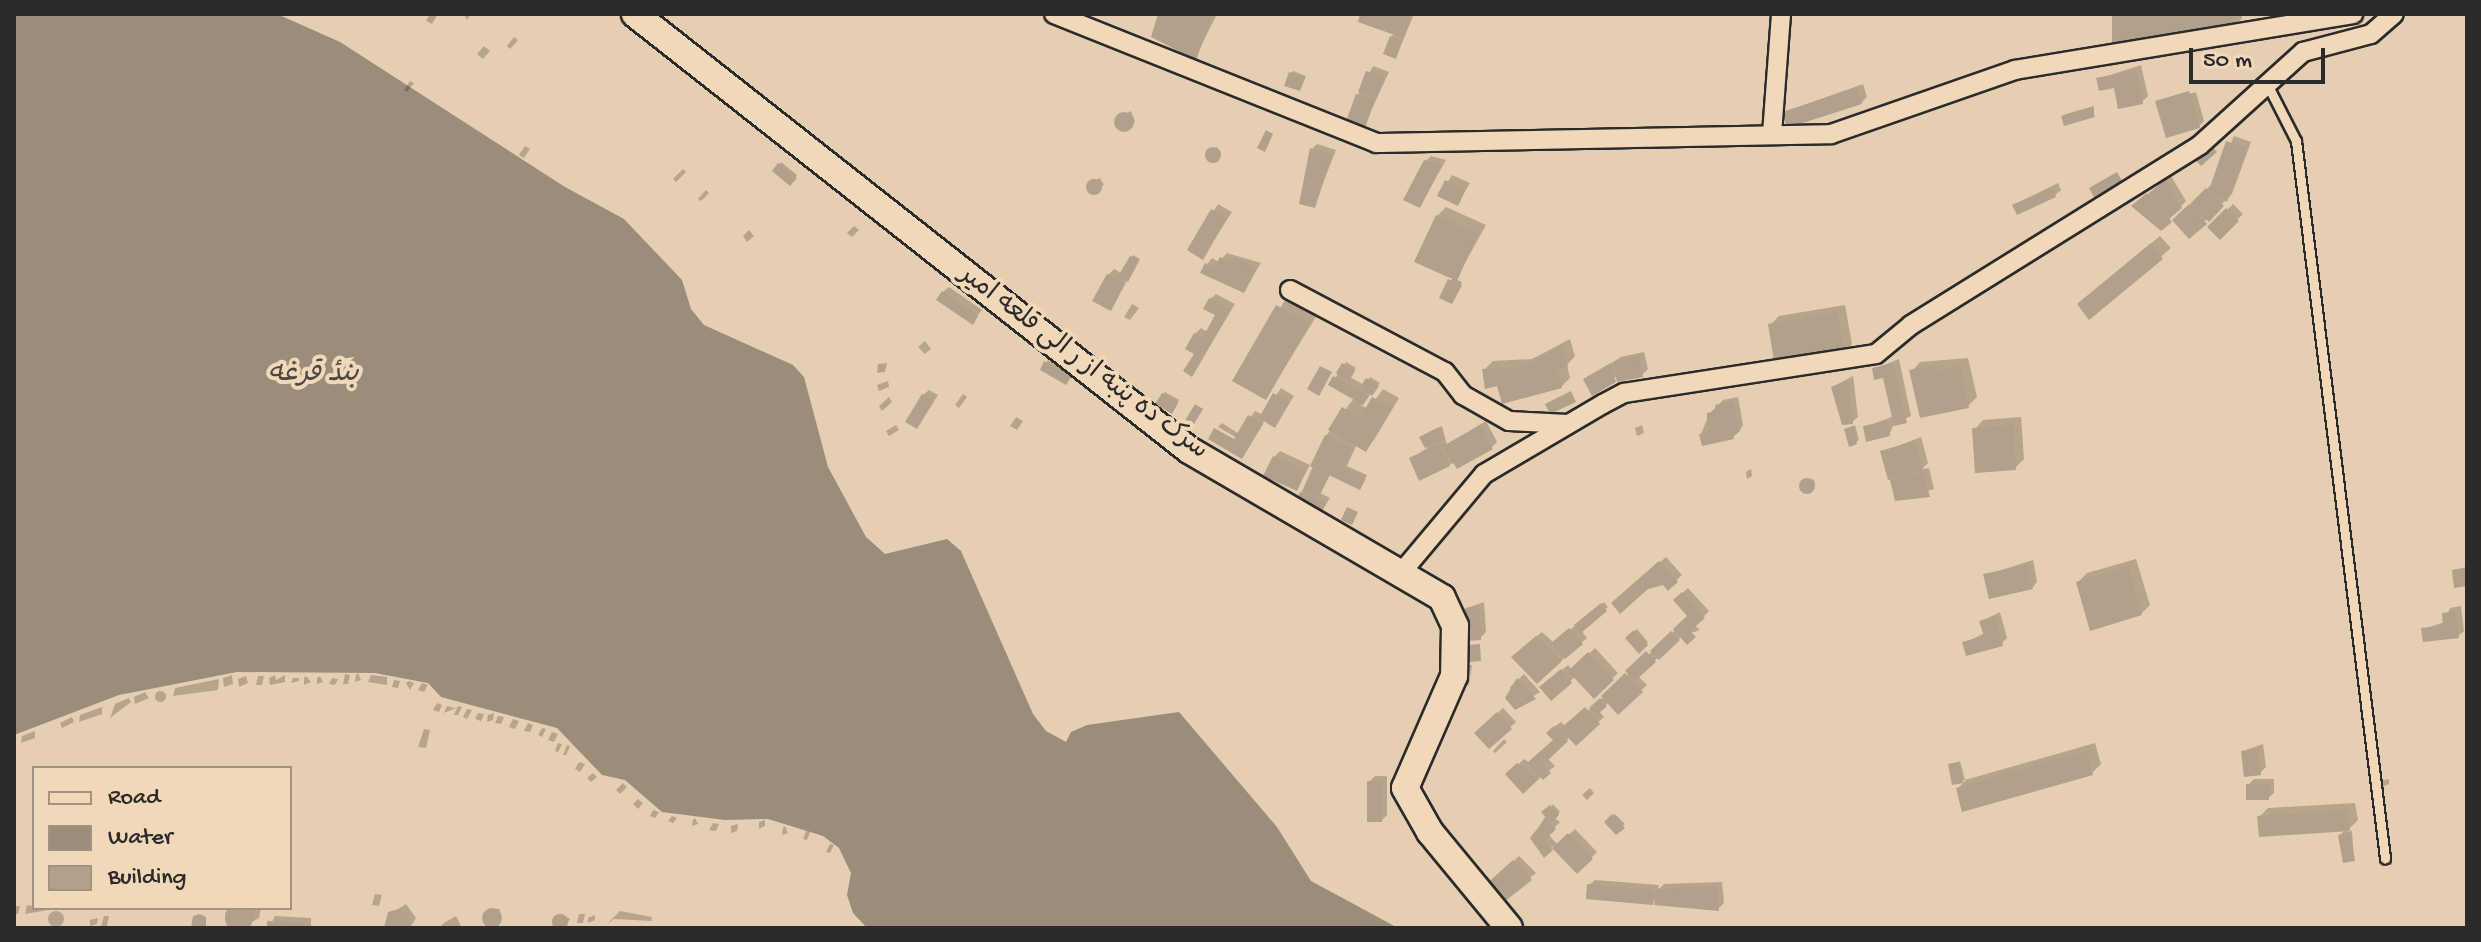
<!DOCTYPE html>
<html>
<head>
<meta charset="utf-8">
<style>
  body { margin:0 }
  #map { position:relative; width:2481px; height:942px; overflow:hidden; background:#e5ceb1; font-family:"Gochi Hand","Playpen Sans Arabic",sans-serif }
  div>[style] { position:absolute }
  .water>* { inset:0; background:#9b8d7b }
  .shadow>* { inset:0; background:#0003 }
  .round { border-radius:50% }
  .building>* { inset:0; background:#b0a08c }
  .roads { filter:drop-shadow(2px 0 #2b2b2b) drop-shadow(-2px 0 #2b2b2b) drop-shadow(0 2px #2b2b2b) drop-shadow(0 -2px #2b2b2b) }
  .lane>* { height:9px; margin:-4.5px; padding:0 4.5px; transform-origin:4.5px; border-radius:4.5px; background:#f1d8b9 }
  .street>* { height:18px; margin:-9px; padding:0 9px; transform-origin:9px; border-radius:9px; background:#f1d8b9 }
  .secondary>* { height:26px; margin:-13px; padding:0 13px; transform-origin:13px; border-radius:13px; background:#f1d8b9 }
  span { translate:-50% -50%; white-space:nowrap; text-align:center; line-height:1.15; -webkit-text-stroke:8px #f1d8b9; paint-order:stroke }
  .street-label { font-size:26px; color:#2b2b2b }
  .water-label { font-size:28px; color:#4d4843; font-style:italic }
  .frame { position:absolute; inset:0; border:16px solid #2b2b2b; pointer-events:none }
  .legend { position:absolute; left:32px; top:766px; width:260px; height:144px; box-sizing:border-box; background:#f1d8b9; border:2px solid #a29380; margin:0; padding:10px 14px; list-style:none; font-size:24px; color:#2b2b2b }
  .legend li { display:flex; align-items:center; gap:16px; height:40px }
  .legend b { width:40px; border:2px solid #a29380 }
  .scale { position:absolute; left:2189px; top:48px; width:136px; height:36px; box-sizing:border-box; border:4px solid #2b2b2b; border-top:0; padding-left:10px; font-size:24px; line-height:28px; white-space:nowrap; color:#2b2b2b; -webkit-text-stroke:6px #f1d8b9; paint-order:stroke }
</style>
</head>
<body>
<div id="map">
  <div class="water">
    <div style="clip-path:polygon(14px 14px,277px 14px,340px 42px,565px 187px,624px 219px,682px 280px,691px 309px,704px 325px,793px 365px,804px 377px,828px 467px,866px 537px,885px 554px,947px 539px,961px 551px,1033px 714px,1046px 731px,1066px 742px,1071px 732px,1087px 725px,1179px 712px,1277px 827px,1311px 881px,1398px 928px,867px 928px,853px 913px,847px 895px,851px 873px,839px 848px,823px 836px,768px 819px,725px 820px,662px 812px,625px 780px,602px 775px,557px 728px,441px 697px,428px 683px,375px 673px,237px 672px,119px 695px,14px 735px)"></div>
  </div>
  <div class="shadow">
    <div style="clip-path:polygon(430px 14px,438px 14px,432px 24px,426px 21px)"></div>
    <div style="clip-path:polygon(464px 14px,471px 14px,467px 20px)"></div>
    <div style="clip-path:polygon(1160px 14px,1217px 14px,1195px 58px)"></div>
    <div style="clip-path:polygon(1363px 14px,1414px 14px,1397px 55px,1391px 37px,1395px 33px)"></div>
    <div style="clip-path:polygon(2113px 14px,2241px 14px,2242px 18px,2233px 27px,2114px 42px)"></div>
    <div style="clip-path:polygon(514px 37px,518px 40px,510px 49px,507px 46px)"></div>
    <div style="clip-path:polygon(484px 46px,490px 51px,483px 59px,477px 54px)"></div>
    <div style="clip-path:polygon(2141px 65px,2148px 96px,2142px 102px,2098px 79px)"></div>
    <div style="clip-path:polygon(1373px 66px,1389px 72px,1363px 128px,1358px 95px)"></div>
    <div style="clip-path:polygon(1293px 71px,1306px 76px,1300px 89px,1291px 73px)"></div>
    <div style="clip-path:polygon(410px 81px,414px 83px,407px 92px,404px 90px)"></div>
    <div style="clip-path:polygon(1863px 84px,1867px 97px,1861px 103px,1784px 112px)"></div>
    <div style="clip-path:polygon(2196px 92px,2204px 121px,2199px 126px,2157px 102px)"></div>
    <div style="clip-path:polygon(2094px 106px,2094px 115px,2063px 116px,2066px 114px)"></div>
    <div style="clip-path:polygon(1131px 111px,1135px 122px,1121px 129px,1117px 118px)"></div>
    <div style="clip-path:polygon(2234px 136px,2251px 142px,2232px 194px,2189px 237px,2175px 220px,2213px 183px)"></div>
    <div style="clip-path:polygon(1317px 144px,1336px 150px,1314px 206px,1312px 149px)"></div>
    <div style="clip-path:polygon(525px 146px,530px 149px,524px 158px,519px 155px)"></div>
    <div style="clip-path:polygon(1217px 147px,1221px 153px,1212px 160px,1208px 154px)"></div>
    <div style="clip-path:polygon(1431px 156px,1446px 160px,1420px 206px,1425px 162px)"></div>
    <div style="clip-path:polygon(781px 162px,797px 175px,790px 183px,775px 170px)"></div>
    <div style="clip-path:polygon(683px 169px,686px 172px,676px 182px,673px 179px)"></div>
    <div style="clip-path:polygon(1452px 175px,1470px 183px,1458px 203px,1440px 195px)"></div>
    <div style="clip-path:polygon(2171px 176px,2186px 201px,2161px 228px,2140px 201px)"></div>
    <div style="clip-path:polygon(1100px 178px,1104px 185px,1093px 192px,1089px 184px)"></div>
    <div style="clip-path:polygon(2058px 183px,2061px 190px,2055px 195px,2014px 205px)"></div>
    <div style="clip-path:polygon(706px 190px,709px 193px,701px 201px,698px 199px)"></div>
    <div style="clip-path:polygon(1218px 204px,1232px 212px,1203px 257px,1189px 249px)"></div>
    <div style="clip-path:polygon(2233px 204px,2243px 214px,2220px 237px,2210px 227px)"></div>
    <div style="clip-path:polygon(1446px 207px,1486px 225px,1456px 279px,1462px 282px,1454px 299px,1442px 297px,1453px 277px,1437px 216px)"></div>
    <div style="clip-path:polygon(854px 226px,859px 230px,852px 237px,847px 233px)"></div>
    <div style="clip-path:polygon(749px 230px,754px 236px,747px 242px,743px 236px)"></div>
    <div style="clip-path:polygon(2160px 236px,2171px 248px,2090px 317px,2088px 296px)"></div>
    <div style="clip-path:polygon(1227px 253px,1261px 263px,1243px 291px,1207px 264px,1212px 258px,1219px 262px)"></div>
    <div style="clip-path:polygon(1133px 255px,1140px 259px,1110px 309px,1108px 275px,1114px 269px,1121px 273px)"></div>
    <div style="clip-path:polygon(949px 287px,982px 310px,972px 322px,943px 292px)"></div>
    <div style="clip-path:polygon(1216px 294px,1235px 304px,1192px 375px,1195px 334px,1201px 328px,1208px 332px,1218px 314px,1210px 299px)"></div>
    <div style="clip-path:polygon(1287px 297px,1317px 315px,1266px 398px,1235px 380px)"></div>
    <div style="clip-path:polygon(1132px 304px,1139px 308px,1130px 320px,1124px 317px)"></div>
    <div style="clip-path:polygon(1845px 305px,1852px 344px,1843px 353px,1770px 325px,1779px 316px)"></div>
    <div style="clip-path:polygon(1570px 339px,1575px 356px,1567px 365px,1570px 378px,1561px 387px,1499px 384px,1484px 370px,1493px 361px,1532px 359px)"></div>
    <div style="clip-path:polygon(925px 341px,931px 349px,925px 354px,918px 347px)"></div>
    <div style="clip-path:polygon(1644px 352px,1648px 369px,1642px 375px,1586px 379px,1621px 357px)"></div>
    <div style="clip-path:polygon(1968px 358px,1977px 397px,1968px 406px,1912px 371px,1920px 362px)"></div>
    <div style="clip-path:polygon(1899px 359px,1911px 416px,1894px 424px,1889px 435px,1865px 427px,1894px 416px,1885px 375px,1874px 369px)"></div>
    <div style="clip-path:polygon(1048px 360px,1071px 374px,1068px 381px,1046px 363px)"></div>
    <div style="clip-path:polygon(1346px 362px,1356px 368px,1350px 377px,1364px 385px,1370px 377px,1380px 383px,1361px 405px,1368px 409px,1383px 389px,1399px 398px,1374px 440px,1365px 449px,1357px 444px,1347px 466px,1367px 475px,1362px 485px,1331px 473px,1320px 493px,1330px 498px,1319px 515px,1296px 505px,1326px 436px,1354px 398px,1331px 384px)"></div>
    <div style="clip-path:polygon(887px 363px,885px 372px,877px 373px,878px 364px)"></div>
    <div style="clip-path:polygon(1853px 376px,1858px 417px,1852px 422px,1833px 387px)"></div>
    <div style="clip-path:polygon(888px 381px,889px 387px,879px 391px,877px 385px)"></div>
    <div style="clip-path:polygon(1281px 388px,1294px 396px,1275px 425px,1265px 420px,1242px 456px,1244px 442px,1218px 427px,1222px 423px,1239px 434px,1255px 411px,1263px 415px)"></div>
    <div style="clip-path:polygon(929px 390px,938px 395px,917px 427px,923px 395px)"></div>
    <div style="clip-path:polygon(1165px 392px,1179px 400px,1174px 409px,1163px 394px)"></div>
    <div style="clip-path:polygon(963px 394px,967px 397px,959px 408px,955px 405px)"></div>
    <div style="clip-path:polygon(889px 397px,892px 402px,882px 411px,879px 406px)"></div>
    <div style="clip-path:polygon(1738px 397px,1743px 425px,1739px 432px,1733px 437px,1701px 434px,1709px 414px,1723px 400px)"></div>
    <div style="clip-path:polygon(1016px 417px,1023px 421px,1017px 430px,1010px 426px)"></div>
    <div style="clip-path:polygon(2021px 417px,2024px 459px,2015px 468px,1975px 429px,1983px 420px)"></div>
    <div style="clip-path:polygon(1486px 421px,1497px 442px,1492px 447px,1449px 465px,1411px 459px,1427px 448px,1424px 435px,1442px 426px,1447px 445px)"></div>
    <div style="clip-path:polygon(896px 425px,899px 430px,889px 436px,886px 431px)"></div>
    <div style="clip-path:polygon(1642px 425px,1644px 433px,1637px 436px,1635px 428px)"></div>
    <div style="clip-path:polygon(1855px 425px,1859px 440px,1856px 442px,1846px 430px)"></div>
    <div style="clip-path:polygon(1921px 437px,1928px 463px,1922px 469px,1929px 468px,1934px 489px,1896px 499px,1882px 452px)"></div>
    <div style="clip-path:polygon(1280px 451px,1310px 465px,1297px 489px,1274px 457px)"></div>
    <div style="clip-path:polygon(1751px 469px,1752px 476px,1747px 479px,1746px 472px)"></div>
    <div style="clip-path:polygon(1814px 479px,1815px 487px,1804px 490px,1804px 482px)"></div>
    <div style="clip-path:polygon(1666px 557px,1682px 575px,1668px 588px,1663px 583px,1619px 598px)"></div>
    <div style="clip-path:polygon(2136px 559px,2150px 605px,2141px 614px,2078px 582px,2087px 573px)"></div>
    <div style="clip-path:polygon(2033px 560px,2037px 582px,2032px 588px,1986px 575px)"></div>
    <div style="clip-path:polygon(2466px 567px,2467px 583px,2466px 584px,2454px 570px)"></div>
    <div style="clip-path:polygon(1688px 588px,1709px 611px,1695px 625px,1700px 630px,1682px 636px,1638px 676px,1647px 685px,1618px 712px,1609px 702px,1599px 711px,1604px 717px,1576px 743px,1570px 737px,1547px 758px,1555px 766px,1523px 791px,1508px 774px,1524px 759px,1530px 763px,1555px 740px,1554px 727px,1561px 722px,1566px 727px,1594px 706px,1690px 616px,1675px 600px)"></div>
    <div style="clip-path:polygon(1484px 602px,1486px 632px,1480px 638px,1467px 608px)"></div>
    <div style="clip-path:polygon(1604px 602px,1608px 607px,1581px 630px,1587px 638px,1537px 682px,1519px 651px,1542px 632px,1554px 643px)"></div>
    <div style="clip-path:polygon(2461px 606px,2464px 631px,2458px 636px,2423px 629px,2445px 622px,2450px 608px)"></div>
    <div style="clip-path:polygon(2000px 612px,2007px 638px,2001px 644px,1964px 643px,1985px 633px,1982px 621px)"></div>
    <div style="clip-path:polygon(1637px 629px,1648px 642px,1639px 651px,1627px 638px)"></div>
    <div style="clip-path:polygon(1595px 648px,1618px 673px,1594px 696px,1576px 676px,1551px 698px,1547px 682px,1568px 665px,1572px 670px)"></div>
    <div style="clip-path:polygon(1461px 665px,1472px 665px,1469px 685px,1458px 685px)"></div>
    <div style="clip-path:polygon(358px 673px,361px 680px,355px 682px,356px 675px)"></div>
    <div style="clip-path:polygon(345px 674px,350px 675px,348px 684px,343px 684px)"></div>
    <div style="clip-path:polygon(1524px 674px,1540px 692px,1516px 707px,1510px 687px)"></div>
    <div style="clip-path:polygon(232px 675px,233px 684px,224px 687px,223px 678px)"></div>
    <div style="clip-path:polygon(275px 675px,276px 680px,285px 675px,285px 682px,270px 685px,269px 678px)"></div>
    <div style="clip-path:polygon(371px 675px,387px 677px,387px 685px,368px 682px)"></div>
    <div style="clip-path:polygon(246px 676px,248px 683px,239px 687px,238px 679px)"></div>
    <div style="clip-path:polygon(258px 676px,264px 676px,262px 685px,256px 685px)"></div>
    <div style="clip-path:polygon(306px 676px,311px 682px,304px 685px,304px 678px)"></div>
    <div style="clip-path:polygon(320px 676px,323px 682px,317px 684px,317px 678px)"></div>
    <div style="clip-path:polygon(293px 678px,299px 678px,299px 681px,291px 683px)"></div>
    <div style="clip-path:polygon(332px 678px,338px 679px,335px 685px,329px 684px)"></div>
    <div style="clip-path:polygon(219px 679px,218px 690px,173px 696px,175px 688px)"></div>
    <div style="clip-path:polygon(394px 680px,400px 681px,398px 688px,392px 687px)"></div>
    <div style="clip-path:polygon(406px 683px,409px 681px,414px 683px,410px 690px)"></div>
    <div style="clip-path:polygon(422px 683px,428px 685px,424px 692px,418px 690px)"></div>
    <div class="round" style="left:154.5px;top:690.5px;width:11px;height:11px"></div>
    <div style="clip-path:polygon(145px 692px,149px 698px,135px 704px,134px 697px)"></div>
    <div style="clip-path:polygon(129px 698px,131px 702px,110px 718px,115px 704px)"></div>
    <div style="clip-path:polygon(437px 703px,442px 705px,439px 712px,433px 710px)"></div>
    <div style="clip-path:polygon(447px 706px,455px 708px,456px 708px,444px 713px)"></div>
    <div style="clip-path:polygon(458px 706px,462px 707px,458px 715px,454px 715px)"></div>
    <div style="clip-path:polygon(102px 707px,102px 714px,79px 722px,80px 715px)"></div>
    <div style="clip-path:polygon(1503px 708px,1516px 722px,1489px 747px,1477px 733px)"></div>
    <div style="clip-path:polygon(467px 709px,472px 710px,467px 719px,463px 717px)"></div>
    <div style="clip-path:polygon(478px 713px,484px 714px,481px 721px,475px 719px)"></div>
    <div style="clip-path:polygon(494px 713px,493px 720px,487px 722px,488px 715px)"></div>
    <div style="clip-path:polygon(498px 716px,504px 717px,501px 724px,495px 723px)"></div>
    <div style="clip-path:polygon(72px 717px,74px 722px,62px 728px,60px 723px)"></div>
    <div style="clip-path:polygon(513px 719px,519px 721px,515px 729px,509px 727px)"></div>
    <div style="clip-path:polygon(528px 723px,533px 725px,530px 732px,524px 731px)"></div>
    <div style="clip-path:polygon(424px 729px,430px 730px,426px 748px,418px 747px)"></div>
    <div style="clip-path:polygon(546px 729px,542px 737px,538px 735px,542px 728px)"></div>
    <div style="clip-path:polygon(35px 731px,35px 738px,21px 743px,22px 736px)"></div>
    <div style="clip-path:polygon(552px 732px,558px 734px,554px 742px,548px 740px)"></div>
    <div style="clip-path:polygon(1504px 739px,1507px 742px,1495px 753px,1493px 751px)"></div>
    <div style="clip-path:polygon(558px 743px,562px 744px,558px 752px,555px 751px)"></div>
    <div style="clip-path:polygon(2095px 743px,2101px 764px,2092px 773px,1958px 788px,1966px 780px,1954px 782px,1950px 765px,1960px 761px,1965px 780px)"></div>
    <div style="clip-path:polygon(2263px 744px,2266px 767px,2260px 773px,2243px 751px)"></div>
    <div style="clip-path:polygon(567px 745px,570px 746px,566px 755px,563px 755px)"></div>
    <div style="clip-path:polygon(579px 762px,585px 764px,580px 772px,575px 769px)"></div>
    <div style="clip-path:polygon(593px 773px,597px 777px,591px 782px,587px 778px)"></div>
    <div style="clip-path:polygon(1375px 776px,1387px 776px,1387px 815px,1382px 820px,1369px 782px)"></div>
    <div style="clip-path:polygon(2254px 779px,2274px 779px,2274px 793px,2268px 798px,2248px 785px)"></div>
    <div style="clip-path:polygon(2389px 779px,2389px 784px,2381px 787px,2380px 781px)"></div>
    <div style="clip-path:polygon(623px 783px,627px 787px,620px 794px,616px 790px)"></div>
    <div style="clip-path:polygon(1590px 788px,1594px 793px,1587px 800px,1582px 795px)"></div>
    <div style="clip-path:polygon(638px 799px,643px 803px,638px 809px,633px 804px)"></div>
    <div style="clip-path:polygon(2355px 803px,2358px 820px,2346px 832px,2352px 831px,2354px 860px,2340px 835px,2346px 829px,2259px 817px,2268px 808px)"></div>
    <div style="clip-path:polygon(1553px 804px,1560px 812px,1554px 818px,1560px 822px,1548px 834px,1558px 845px,1575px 829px,1597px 852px,1577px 871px,1553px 846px,1544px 855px,1532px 838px)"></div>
    <div style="clip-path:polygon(653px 810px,659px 812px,655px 818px,650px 816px)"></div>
    <div style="clip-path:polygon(1615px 814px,1625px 824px,1616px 832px,1606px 822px)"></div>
    <div style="clip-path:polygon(672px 816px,677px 818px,673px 823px,668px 821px)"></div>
    <div style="clip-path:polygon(695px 818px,698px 824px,692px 826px,693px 820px)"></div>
    <div style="clip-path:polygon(765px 820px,765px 826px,759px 829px,759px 822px)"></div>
    <div style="clip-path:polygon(713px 823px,719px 824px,716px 831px,709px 830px)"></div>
    <div style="clip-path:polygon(738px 824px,737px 831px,731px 833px,731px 826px)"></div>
    <div style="clip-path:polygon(785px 826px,788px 833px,782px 835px,783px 828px)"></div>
    <div style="clip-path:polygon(806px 831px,810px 832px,807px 840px,803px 839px)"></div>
    <div style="clip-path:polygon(830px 844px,834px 845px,830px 853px,826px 852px)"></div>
    <div style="clip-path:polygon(1519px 856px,1536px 873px,1530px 878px,1486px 887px)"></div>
    <div style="clip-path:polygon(1595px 880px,1659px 885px,1658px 890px,1664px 884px,1722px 882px,1724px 903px,1718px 909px,1657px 898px,1652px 903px,1589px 885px)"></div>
    <div style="clip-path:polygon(382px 895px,379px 906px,372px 905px,375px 894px)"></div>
    <div style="clip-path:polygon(406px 904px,416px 918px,410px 928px,386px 928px,390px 914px)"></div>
    <div style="clip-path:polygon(27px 905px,48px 908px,48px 910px,25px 914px)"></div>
    <div style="clip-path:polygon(14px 906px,20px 906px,18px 914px,14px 915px)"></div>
    <div style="clip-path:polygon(228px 908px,261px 908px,259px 918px,241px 928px,233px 928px,225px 914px)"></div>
    <div style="clip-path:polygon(489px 909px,500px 909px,498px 923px,486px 923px)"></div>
    <div class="round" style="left:48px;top:911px;width:16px;height:16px"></div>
    <div style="clip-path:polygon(620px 911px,652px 917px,651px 921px,614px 919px,607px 924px)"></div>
    <div style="clip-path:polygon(562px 914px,570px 919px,565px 928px,558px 928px)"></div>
    <div style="clip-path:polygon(579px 914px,585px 914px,583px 923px,577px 923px)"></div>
    <div style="clip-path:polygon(595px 915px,595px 920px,588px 923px,588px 918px)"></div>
    <div style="clip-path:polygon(104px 916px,109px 916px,107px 926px,101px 926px)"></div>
    <div style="clip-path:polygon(275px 916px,311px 918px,311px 928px,269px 928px)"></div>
    <div style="clip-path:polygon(456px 916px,462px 928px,439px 928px,444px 923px)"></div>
    <div style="clip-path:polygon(98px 918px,97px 924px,90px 926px,90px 920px)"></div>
  </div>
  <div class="building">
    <div style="clip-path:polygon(1158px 14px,1213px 14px,1196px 60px,1151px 37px)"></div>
    <div style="clip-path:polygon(1360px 14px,1395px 14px,1410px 19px,1403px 38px,1358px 22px)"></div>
    <div style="clip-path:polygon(2112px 14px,2191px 14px,2194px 35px,2112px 45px)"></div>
    <div style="clip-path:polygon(2192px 14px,2232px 14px,2234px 29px,2195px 35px)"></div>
    <div style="clip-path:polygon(1390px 36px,1402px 41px,1396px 59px,1383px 54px)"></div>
    <div style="clip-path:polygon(2136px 70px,2143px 104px,2118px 109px,2114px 88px,2099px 91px,2096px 78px)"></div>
    <div style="clip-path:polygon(1366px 71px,1384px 77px,1377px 98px,1358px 92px)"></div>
    <div style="clip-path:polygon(1289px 72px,1305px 78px,1300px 91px,1284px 86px)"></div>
    <div style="clip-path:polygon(1857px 88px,1862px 104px,1787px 128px,1782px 112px)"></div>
    <div style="clip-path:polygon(2189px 91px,2200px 128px,2166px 138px,2155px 101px)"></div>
    <div style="clip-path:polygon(1356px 94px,1375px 100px,1364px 131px,1345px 124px)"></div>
    <div style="clip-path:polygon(2092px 107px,2095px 117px,2064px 126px,2061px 116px)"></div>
    <div class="round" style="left:1114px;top:112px;width:20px;height:20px"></div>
    <div style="clip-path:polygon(1266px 130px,1273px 134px,1265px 152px,1257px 148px)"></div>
    <div style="clip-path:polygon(2226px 141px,2247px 148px,2227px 202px,2209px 190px)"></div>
    <div style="clip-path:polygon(2210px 144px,2217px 152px,2201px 166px,2194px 158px)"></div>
    <div class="round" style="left:1205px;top:147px;width:16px;height:16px"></div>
    <div style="clip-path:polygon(1310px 148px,1332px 155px,1315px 208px,1299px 204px)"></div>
    <div style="clip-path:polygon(1424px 160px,1442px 165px,1420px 208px,1403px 200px)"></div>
    <div style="clip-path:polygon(778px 163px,797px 178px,790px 186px,772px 171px)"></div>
    <div style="clip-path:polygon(2117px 172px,2122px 181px,2094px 197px,2089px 188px)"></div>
    <div class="round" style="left:1086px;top:179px;width:16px;height:16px"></div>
    <div style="clip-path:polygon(1445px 180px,1466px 189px,1458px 206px,1437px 196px)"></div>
    <div style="clip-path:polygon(2165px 180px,2182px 208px,2170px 218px,2149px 193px)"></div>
    <div style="clip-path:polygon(2052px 187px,2056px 197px,2017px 215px,2012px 205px)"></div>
    <div style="clip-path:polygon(2206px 188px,2224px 206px,2209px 222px,2190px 204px)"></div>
    <div style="clip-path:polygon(2147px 193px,2172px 222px,2161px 231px,2131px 206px)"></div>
    <div style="clip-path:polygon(2189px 204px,2207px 224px,2189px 239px,2172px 220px)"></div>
    <div style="clip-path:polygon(2226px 208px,2239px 221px,2220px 240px,2207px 227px)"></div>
    <div style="clip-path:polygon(1211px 209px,1227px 218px,1203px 260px,1187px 250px)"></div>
    <div style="clip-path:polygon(1436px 215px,1478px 234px,1457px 281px,1414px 262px)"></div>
    <div style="clip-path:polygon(2151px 243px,2163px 259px,2089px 320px,2077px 304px)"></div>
    <div style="clip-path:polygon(1130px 256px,1139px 261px,1128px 282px,1118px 276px)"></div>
    <div style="clip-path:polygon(1220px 257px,1231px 263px,1234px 257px,1257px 269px,1244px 293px,1200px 273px,1205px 263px,1214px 268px)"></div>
    <div style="clip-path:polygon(1107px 274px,1125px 284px,1111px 311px,1092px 301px)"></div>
    <div style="clip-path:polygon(1448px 279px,1462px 285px,1452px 304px,1439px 298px)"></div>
    <div style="clip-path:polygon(942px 291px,978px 316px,973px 325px,936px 300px)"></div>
    <div style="clip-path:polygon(1209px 298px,1231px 310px,1192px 377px,1183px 371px,1194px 354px,1185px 349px,1194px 333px,1203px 337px,1215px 315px,1203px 309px)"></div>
    <div style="clip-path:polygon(1276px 305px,1310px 324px,1266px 400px,1232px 381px)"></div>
    <div style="clip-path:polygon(1837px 312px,1844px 355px,1775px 367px,1768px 324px)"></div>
    <div style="clip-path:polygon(1561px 346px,1568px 367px,1558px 369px,1562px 388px,1502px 404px,1497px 386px,1485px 389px,1482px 369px,1521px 367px)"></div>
    <div style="clip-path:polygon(1639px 356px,1643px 377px,1617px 382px,1613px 362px)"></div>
    <div style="clip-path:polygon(1044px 361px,1071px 377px,1066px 385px,1040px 370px)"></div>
    <div style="clip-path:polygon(1342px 363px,1355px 371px,1349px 381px,1336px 373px)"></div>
    <div style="clip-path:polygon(1611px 363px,1616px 382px,1592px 396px,1583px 379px)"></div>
    <div style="clip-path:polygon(1893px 363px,1907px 423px,1894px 426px,1883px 378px,1874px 380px,1872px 368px)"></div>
    <div style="clip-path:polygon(1934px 365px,1935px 372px,1960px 366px,1969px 408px,1920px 418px,1909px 370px)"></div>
    <div style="clip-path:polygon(1320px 366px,1332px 372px,1319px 396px,1307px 389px)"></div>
    <div style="clip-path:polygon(1333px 376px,1369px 396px,1363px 405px,1328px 385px)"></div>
    <div style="clip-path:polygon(1366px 378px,1379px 386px,1372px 396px,1360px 387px)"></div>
    <div style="clip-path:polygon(1848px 380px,1853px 424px,1842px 425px,1831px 387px)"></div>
    <div style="clip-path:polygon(1571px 391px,1576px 402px,1550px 414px,1545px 404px)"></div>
    <div style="clip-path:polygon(1162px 393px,1178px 403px,1172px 414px,1155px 404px)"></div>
    <div style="clip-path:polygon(1273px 393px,1290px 402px,1275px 428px,1259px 418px)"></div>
    <div style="clip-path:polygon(922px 394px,934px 401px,917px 429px,905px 422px)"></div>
    <div style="clip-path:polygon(1372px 397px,1392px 408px,1366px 452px,1328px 430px,1342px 407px,1360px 418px)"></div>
    <div style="clip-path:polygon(1733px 401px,1739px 432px,1733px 434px,1734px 439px,1702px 446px,1699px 434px,1707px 432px,1707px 413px,1716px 411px,1715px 405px)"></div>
    <div style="clip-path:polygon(1195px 404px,1203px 409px,1191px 429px,1183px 424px)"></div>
    <div style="clip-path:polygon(1248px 415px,1263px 424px,1242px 459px,1208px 439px,1214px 428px,1234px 439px)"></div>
    <div style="clip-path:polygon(1887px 421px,1890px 436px,1866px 442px,1863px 426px)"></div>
    <div style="clip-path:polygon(1480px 425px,1493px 449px,1457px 469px,1443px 446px)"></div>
    <div style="clip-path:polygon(2013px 425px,2016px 470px,1975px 473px,1972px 428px)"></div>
    <div style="clip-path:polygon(1853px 426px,1857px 444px,1849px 447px,1844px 429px)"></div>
    <div style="clip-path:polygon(1439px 427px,1445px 439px,1425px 448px,1419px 437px)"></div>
    <div style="clip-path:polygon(1325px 435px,1353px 448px,1344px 467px,1366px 478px,1360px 490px,1310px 466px)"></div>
    <div style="clip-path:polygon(1915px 441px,1923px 470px,1888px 480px,1880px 451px)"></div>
    <div style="clip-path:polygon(1439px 444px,1450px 466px,1419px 481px,1409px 458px)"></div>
    <div style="clip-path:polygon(1273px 456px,1306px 471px,1297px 491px,1263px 476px)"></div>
    <div style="clip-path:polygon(1313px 469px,1329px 476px,1319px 497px,1303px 491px)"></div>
    <div style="clip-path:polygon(1923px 472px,1930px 497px,1895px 501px,1890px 480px)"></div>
    <div class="round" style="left:1799px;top:478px;width:16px;height:16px"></div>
    <div style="clip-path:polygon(1300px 492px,1326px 504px,1319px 518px,1294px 506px)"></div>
    <div style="clip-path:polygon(1347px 507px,1358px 512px,1352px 525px,1341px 520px)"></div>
    <div style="clip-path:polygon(1659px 561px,1678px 582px,1668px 591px,1663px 585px,1648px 589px,1620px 614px,1611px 603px)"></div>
    <div style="clip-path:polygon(2027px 565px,2033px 589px,1989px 599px,1983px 574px)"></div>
    <div style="clip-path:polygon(2128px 566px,2142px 615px,2090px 631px,2076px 582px)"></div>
    <div style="clip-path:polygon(2464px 568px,2467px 586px,2454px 588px,2452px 570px)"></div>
    <div style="clip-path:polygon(1682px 592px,1705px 618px,1690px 631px,1696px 637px,1687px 645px,1673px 629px,1687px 616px,1673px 600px)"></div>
    <div style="clip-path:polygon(1601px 603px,1607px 611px,1581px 633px,1574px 625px)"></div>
    <div style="clip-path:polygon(1479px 606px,1481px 640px,1467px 641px,1465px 608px)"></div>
    <div style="clip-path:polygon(2456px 611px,2459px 638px,2423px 642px,2421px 628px,2443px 626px,2442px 613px)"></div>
    <div style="clip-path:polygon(1995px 616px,2003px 646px,1966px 656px,1962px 642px,1984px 636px,1979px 621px)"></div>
    <div style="clip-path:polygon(1569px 628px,1583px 644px,1565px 659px,1551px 643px)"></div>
    <div style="clip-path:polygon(1634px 630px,1648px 645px,1639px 654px,1625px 638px)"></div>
    <div style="clip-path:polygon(1671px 631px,1680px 640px,1659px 660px,1650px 651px)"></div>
    <div style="clip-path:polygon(1536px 636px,1562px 661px,1537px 684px,1511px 657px)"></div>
    <div style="clip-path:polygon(1480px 644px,1481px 661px,1469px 662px,1468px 645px)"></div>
    <div style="clip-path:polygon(1646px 651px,1656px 662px,1635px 681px,1625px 671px)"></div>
    <div style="clip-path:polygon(1588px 652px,1614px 680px,1594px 699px,1568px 671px)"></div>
    <div style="clip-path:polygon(1561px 669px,1572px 683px,1551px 701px,1539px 687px)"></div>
    <div style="clip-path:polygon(1625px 673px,1643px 692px,1618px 715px,1601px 696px)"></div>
    <div style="clip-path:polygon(1517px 678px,1536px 699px,1515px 710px,1505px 698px)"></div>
    <div style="clip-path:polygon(1600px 698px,1607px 706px,1596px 716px,1589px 708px)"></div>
    <div style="clip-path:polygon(1585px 707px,1600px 724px,1576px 746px,1560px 729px)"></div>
    <div style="clip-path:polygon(1497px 712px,1512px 729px,1489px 749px,1474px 733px)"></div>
    <div style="clip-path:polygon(1554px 726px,1568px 741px,1543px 765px,1551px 773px,1543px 780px,1527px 763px,1553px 740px,1546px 733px)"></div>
    <div style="clip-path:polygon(2258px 749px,2261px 775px,2244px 777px,2241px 751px)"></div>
    <div style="clip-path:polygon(2086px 751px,2093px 775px,1962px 812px,1956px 788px)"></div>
    <div style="clip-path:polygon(1958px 762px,1963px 783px,1952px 785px,1948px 764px)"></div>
    <div style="clip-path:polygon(1517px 763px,1539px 779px,1523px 794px,1505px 774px)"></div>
    <div style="clip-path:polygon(1367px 781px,1382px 781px,1382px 822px,1367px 822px)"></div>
    <div style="clip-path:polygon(2246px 784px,2269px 784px,2269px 800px,2246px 800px)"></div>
    <div style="clip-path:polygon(1550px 805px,1559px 815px,1551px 823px,1541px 812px)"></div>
    <div style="clip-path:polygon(2346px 811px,2350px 831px,2259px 837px,2257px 816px)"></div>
    <div style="clip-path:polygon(1612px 814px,1625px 828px,1616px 835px,1604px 822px)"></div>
    <div style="clip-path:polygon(1545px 819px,1556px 829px,1544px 841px,1553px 850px,1544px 858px,1530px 838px)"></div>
    <div style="clip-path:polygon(1568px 833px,1593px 859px,1577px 874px,1552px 848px)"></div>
    <div style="clip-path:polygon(2350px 833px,2355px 861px,2343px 863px,2338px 835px)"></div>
    <div style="clip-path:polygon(1513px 860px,1532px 880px,1500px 905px,1483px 887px)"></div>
    <div style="clip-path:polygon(1587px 884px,1654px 890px,1653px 905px,1586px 899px)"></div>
    <div style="clip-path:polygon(1717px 886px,1719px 911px,1654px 905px,1656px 889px)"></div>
    <div class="round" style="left:225px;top:904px;width:28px;height:28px"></div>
    <div class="round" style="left:482px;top:908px;width:20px;height:20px"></div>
    <div style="clip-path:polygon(399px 909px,408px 915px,410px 928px,384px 928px,388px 912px)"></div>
    <div style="clip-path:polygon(200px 914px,206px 917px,206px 928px,191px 928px,193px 916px)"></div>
    <div class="round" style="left:552px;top:914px;width:16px;height:16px"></div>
    <div style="clip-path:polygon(267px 921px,306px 923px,306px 928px,267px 928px)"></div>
  </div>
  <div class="roads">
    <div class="lane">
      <div style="left:2266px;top:82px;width:66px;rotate:63deg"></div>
      <div style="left:2296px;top:141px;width:723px;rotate:82.92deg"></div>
    </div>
    <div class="street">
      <div style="left:1054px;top:14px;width:347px;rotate:21.8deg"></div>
      <div style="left:1376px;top:143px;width:455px;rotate:-1.1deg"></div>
      <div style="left:1831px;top:134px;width:195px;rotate:-19.2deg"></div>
      <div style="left:2015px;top:70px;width:343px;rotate:-9.4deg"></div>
      <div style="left:1772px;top:134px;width:120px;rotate:-85.7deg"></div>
      <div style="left:1290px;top:290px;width:175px;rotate:27.9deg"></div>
      <div style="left:1445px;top:372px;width:29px;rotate:52deg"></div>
      <div style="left:1463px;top:395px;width:53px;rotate:29.5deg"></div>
      <div style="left:1509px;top:421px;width:59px;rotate:2.9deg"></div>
      <div style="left:1401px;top:573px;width:129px;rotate:-50deg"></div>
      <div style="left:1484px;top:474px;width:138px;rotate:-30.5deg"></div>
      <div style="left:1603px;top:404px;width:24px;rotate:-28deg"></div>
      <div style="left:1624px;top:393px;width:255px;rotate:-8.8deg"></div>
      <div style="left:1876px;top:354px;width:45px;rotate:-39.6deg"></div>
      <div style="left:1911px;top:325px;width:340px;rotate:-31.9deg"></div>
      <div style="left:2200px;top:145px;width:139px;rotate:-42.1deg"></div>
      <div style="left:2303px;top:52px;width:70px;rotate:-14.8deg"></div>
      <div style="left:2371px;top:34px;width:30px;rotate:-41deg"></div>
    </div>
    <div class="secondary">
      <div style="left:635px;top:14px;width:705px;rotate:38.2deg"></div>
      <div style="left:1189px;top:450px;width:293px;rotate:30.3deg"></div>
      <div style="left:1442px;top:598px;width:31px;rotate:65deg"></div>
      <div style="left:1455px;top:626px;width:50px;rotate:91.1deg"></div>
      <div style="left:1454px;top:676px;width:122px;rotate:113.6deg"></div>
      <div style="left:1405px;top:788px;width:51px;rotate:60.4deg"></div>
      <div style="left:1430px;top:832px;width:124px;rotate:50.5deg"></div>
    </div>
  </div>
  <div class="street-label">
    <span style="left:1082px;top:364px;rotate:37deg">سرک ده پنبه از ر الی قلعه امیر</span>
  </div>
  <div class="water-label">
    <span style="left:313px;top:375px">بندٔ قرغه</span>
  </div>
  <div class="frame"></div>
  <ul class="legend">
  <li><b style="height:10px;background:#f1d8b9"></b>Road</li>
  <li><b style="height:22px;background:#9b8d7b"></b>Water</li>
  <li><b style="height:22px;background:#b0a08c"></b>Building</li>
  </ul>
  <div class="scale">50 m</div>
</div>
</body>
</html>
